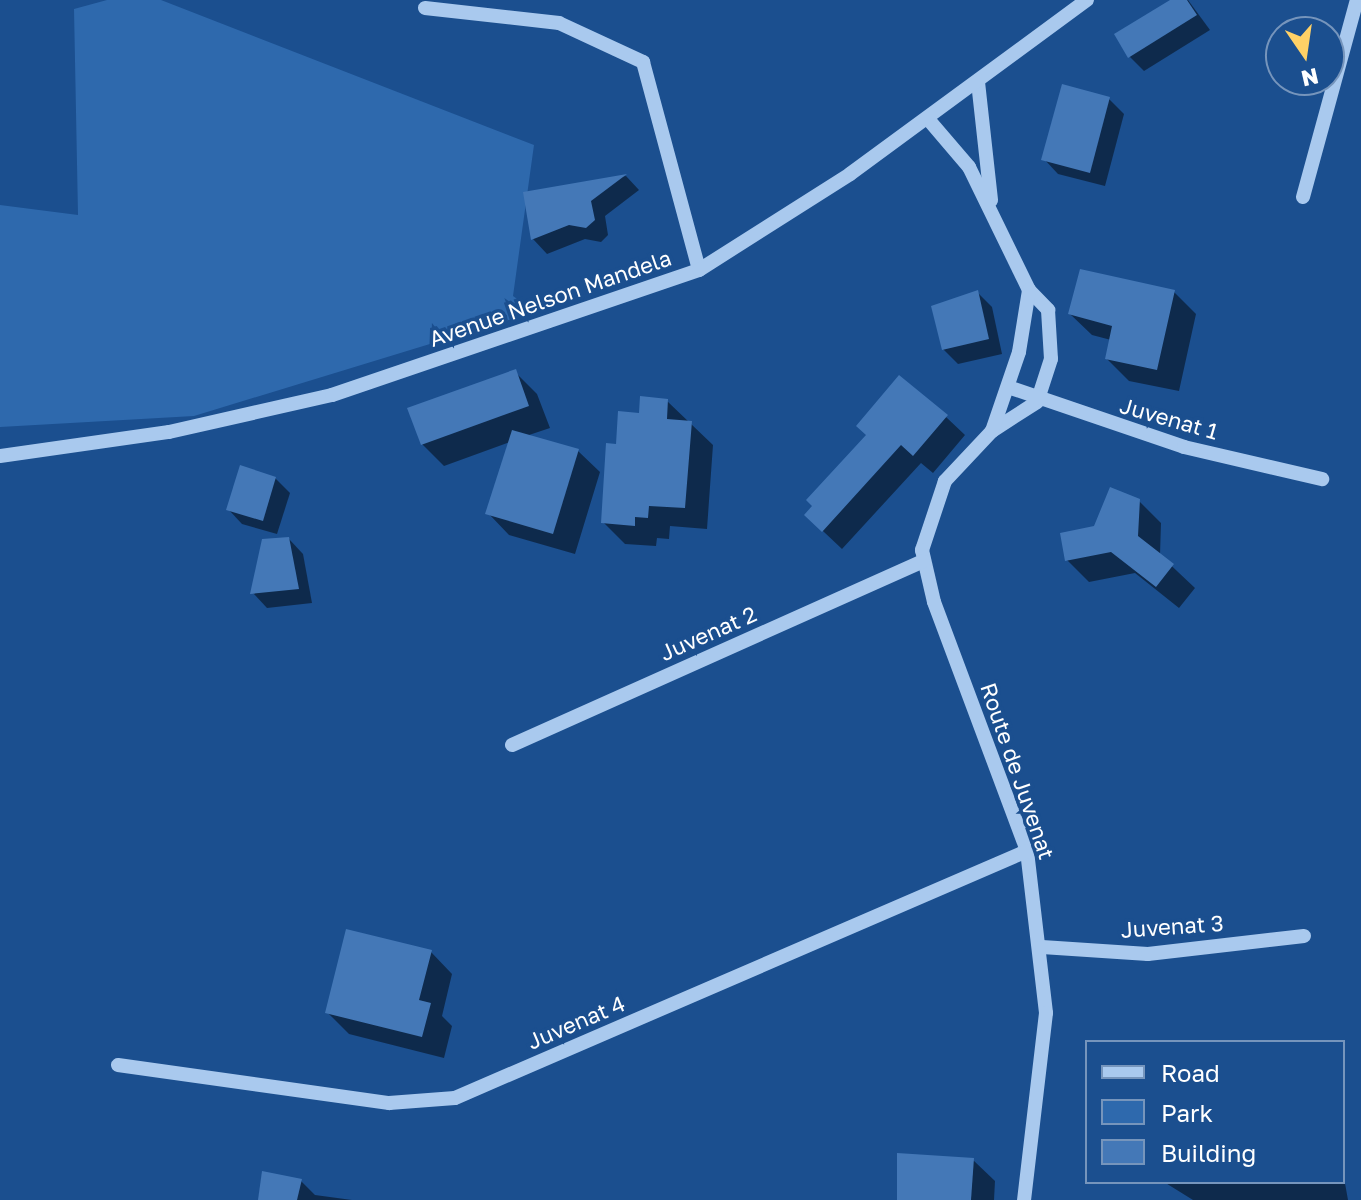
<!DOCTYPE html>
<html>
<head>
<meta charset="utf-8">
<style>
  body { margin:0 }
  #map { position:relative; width:1361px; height:1200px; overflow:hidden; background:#1b4f8f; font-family:"Golos Text",sans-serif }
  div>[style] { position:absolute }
  .green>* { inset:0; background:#2e69ad }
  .shadow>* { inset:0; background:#0007 }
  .building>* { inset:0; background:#4478b7 }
  .minor>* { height:14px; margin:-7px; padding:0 7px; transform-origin:7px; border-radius:7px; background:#a9c9ee }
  span { translate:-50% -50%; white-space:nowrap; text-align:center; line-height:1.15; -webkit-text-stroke:7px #1b4f8f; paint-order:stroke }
  .street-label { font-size:22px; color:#fff }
  .legend { position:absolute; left:1085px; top:1040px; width:260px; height:144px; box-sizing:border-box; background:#1b4f8f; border:2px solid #7695bc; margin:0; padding:10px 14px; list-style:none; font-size:24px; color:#fff }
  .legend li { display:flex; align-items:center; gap:16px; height:40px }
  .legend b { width:40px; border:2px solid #7695bc }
  .north { position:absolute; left:1265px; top:16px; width:80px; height:80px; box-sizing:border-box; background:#1b4f8f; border:2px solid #7695bc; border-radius:50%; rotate:167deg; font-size:22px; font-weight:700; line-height:32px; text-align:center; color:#fff }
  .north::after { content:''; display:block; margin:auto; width:28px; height:36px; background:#ffd166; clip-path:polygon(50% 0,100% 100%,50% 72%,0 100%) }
</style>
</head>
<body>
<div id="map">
  <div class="green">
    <div style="clip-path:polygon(107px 0,161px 0,534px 145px,513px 296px,535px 312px,194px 416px,0 427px,0 205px,78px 215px,74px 9px)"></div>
  </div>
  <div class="shadow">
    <div style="clip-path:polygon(1174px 0,1188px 0,1210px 30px,1144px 71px,1129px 56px)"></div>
    <div style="clip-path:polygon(1109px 99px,1124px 114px,1105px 186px,1058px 174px,1044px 159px)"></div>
    <div style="clip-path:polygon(626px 176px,639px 190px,605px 216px,608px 235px,601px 242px,585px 239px,547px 254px,533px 239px,525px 193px)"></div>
    <div style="clip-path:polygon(977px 292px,992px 307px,1002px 354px,958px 364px,943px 349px)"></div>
    <div style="clip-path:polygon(1174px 292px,1196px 314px,1179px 391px,1129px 381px,1107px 359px,1111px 340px,1092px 335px,1070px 314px)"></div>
    <div style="clip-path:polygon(515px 372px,537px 394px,550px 428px,526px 436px,578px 451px,600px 472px,575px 554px,509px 535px,488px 513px,510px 442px,444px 466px,422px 444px)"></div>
    <div style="clip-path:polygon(667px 401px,713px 445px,707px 529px,670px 526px,669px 539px,657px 538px,656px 546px,625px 544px,603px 522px,617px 446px,641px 415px)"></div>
    <div style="clip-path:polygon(946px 417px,965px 435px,933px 473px,921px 463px,842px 549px,806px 515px,868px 436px)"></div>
    <div style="clip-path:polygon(275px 478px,290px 493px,277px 534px,242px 524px,228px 509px)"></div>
    <div style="clip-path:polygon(1139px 501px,1161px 523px,1160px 555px,1195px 588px,1179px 608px,1135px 573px,1089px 582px,1067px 560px,1096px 527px)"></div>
    <div style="clip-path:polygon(289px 539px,303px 554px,312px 603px,267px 608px,253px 593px)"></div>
    <div style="clip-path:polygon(431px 952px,452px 974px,442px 1016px,452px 1026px,444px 1058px,349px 1034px,327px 1012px)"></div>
    <div style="clip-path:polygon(973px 1160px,995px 1181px,994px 1200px,899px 1200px)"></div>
    <div style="clip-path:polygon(1343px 1172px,1348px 1200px,1193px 1200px,1164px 1182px,1343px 1182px)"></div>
    <div style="clip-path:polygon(301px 1181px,315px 1195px,352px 1200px,260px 1200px)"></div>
  </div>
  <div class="building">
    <div style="clip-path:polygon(1170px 0,1187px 0,1197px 15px,1128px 58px,1114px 34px)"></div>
    <div style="clip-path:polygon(1062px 84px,1110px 97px,1090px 173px,1041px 160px)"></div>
    <div style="clip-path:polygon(627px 174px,591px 201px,595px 220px,586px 228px,569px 225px,531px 240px,523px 192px)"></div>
    <div style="clip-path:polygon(1080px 269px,1175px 290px,1157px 370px,1105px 359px,1112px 326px,1068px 314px)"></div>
    <div style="clip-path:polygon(978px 290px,989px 339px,942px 350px,931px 306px)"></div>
    <div style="clip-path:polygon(516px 369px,529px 406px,421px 445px,407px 408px)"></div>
    <div style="clip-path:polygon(899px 375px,948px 415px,913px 456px,901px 445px,822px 532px,804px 515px,812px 506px,806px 500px,866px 435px,856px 426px)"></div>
    <div style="clip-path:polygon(640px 396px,668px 399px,667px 419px,692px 421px,685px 508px,649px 506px,648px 518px,635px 517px,635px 526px,601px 523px,606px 443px,616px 444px,618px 411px,639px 413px)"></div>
    <div style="clip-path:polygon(512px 430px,579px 449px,553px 534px,485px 514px)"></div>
    <div style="clip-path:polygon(240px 465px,276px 477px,263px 521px,226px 510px)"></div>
    <div style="clip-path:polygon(1110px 487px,1140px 499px,1138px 536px,1174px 564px,1156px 587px,1111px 552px,1065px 561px,1060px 533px,1094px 526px)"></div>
    <div style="clip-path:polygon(289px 537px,299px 589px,250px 594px,262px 539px)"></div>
    <div style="clip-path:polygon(346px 929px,432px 950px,419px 1000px,431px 1003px,422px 1037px,325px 1013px)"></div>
    <div style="clip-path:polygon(897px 1153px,974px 1158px,971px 1200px,897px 1200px)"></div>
    <div style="clip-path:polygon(262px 1171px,302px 1179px,297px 1200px,258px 1200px)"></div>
  </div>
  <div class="minor">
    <div style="left:425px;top:8px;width:135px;rotate:6.4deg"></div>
    <div style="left:559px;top:23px;width:93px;rotate:24.9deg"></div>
    <div style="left:643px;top:62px;width:215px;rotate:74.9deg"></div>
    <div style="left:978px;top:82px;width:119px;rotate:83.7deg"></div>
    <div style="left:928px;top:119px;width:63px;rotate:49.5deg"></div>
    <div style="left:969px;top:167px;width:137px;rotate:64deg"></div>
    <div style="left:1029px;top:290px;width:28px;rotate:46deg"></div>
    <div style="left:1048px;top:310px;width:49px;rotate:86.5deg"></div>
    <div style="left:1051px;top:359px;width:45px;rotate:108deg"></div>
    <div style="left:1037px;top:402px;width:54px;rotate:147.2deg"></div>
    <div style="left:992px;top:431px;width:69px;rotate:133.2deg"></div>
    <div style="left:945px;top:481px;width:73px;rotate:108.4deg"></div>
    <div style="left:922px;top:550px;width:53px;rotate:77deg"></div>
    <div style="left:934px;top:602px;width:266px;rotate:69.5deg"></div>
    <div style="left:1027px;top:851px;width:163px;rotate:83.3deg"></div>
    <div style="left:1046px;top:1013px;width:188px;rotate:96.7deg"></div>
    <div style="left:1303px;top:197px;width:204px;rotate:-74.7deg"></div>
    <div style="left:1008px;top:387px;width:186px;rotate:18.8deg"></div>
    <div style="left:1184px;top:447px;width:142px;rotate:13.1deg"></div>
    <div style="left:992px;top:431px;width:83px;rotate:-71.1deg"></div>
    <div style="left:1019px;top:352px;width:63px;rotate:-80.8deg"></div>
    <div style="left:0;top:456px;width:171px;rotate:-8.1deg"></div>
    <div style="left:169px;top:432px;width:167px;rotate:-12.8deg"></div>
    <div style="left:332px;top:395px;width:388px;rotate:-18.8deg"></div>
    <div style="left:699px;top:270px;width:179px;rotate:-32.4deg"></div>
    <div style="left:850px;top:174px;width:294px;rotate:-36.3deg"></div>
    <div style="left:512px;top:745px;width:450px;rotate:-24.1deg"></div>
    <div style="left:1042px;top:947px;width:106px;rotate:3.8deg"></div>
    <div style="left:1148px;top:954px;width:157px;rotate:-6.6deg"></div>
    <div style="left:118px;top:1065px;width:274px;rotate:8deg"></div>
    <div style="left:389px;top:1103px;width:66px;rotate:-4.3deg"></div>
    <div style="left:455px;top:1098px;width:623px;rotate:-23.36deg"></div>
  </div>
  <div class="street-label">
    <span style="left:550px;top:298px;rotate:-19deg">Avenue Nelson Mandela</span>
    <span style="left:1169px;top:418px;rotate:16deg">Juvenat 1</span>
    <span style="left:708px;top:633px;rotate:-24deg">Juvenat 2</span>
    <span style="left:1018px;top:771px;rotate:71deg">Route de Juvenat</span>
    <span style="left:1172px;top:926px;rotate:-4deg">Juvenat 3</span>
    <span style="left:576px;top:1022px;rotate:-23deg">Juvenat 4</span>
  </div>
  <ul class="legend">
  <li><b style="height:10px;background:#a9c9ee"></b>Road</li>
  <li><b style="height:22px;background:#2e69ad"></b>Park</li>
  <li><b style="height:22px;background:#4478b7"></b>Building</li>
  </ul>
  <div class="north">N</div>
</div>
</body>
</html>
